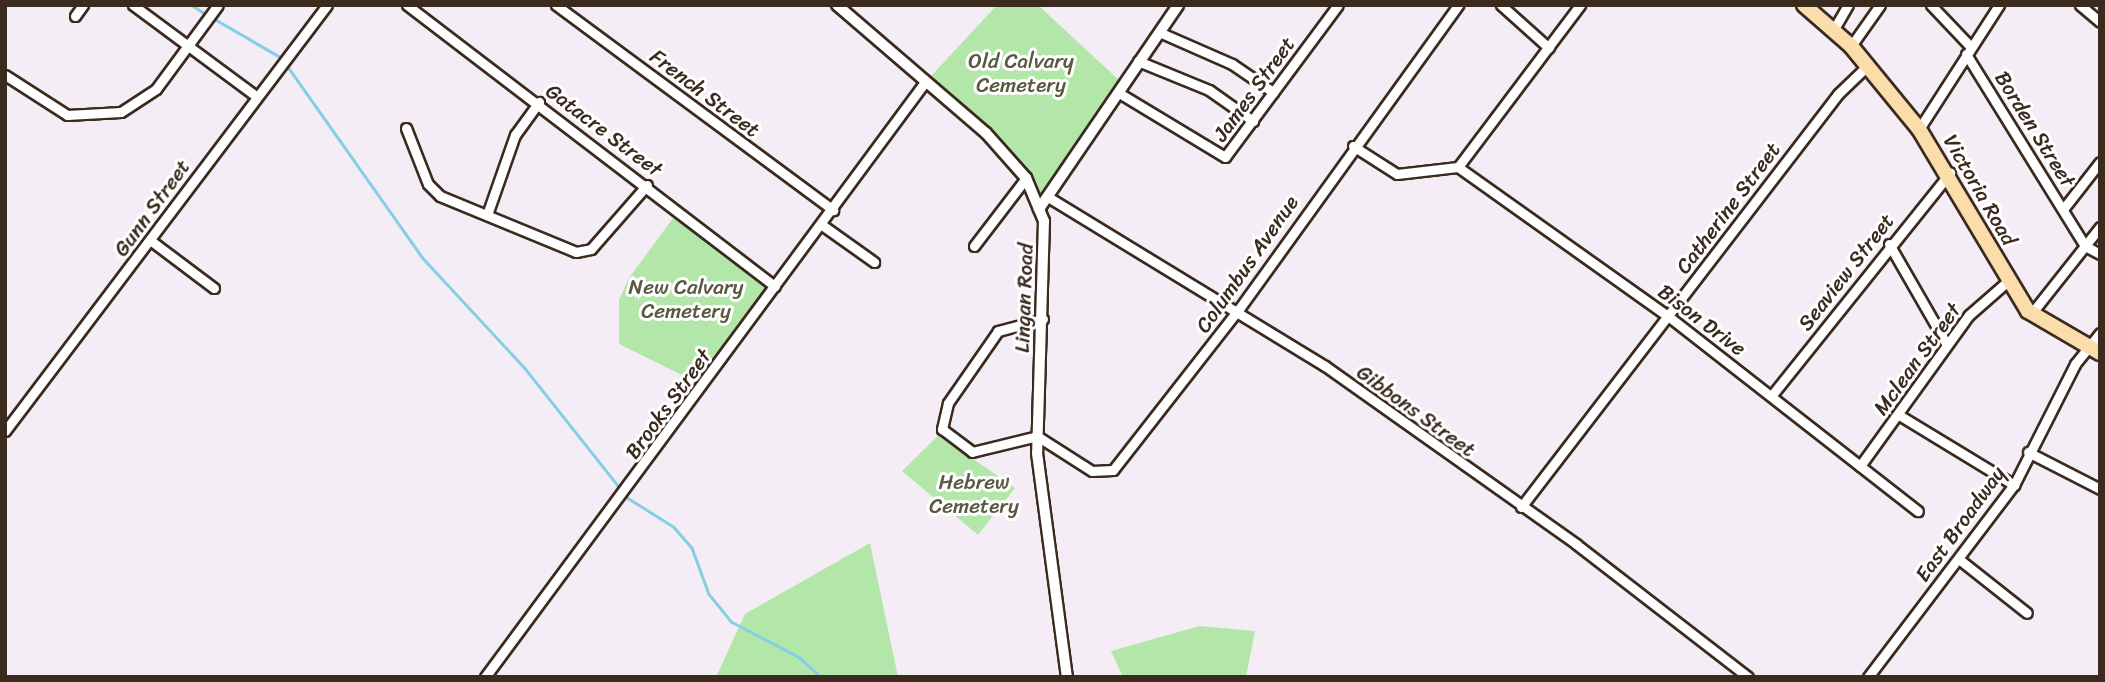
<!DOCTYPE html>
<html>
<head>
<meta charset="utf-8">
<style>
  body { margin:0 }
  #map { position:relative; width:2105px; height:682px; overflow:hidden; background:#f4edf6; font-family:Sriracha,sans-serif }
  div>[style] { position:absolute }
  .green>* { inset:0; background:#b3e7a9 }
  .stream>* { height:2.5px; margin:-1.25px; padding:0 1.25px; transform-origin:1.25px; border-radius:1.25px; background:#84cfe4 }
  .roads { filter:drop-shadow(2px 0 #3b2a1e) drop-shadow(-2px 0 #3b2a1e) drop-shadow(0 2px #3b2a1e) drop-shadow(0 -2px #3b2a1e) }
  .minor>* { height:9px; margin:-4.5px; padding:0 4.5px; transform-origin:4.5px; border-radius:4.5px; background:#fff }
  .tertiary>* { height:10px; margin:-5px; padding:0 5px; transform-origin:5px; border-radius:5px; background:#fff }
  .primary>* { height:14px; margin:-7px; padding:0 7px; transform-origin:7px; border-radius:7px; background:#fbddab }
  span { translate:-50% -50%; white-space:nowrap; text-align:center; line-height:1.15; -webkit-text-stroke:6px #fff; paint-order:stroke }
  .park-label { font-size:21px; color:#595941 }
  .street-label { font-size:21px; color:#3b2a1e }
  .frame { position:absolute; inset:0; border:7px solid #3b2a1e; pointer-events:none }
</style>
</head>
<body>
<div id="map">
  <div class="green">
    <div style="clip-path:polygon(997px 5px,1038px 5px,1121px 82px,1037px 201px,1007px 145px,931px 76px)"></div>
    <div style="clip-path:polygon(676px 214px,768px 286px,698px 383px,619px 344px,619px 300px,629px 278px)"></div>
    <div style="clip-path:polygon(939px 435px,1015px 488px,978px 535px,902px 471px)"></div>
    <div style="clip-path:polygon(870px 543px,898px 677px,716px 677px,745px 614px)"></div>
    <div style="clip-path:polygon(1200px 626px,1255px 631px,1246px 677px,1123px 677px,1111px 651px)"></div>
  </div>
  <div class="stream">
    <div style="left:192px;top:5px;width:18px;rotate:34deg"></div>
    <div style="left:213px;top:18px;width:80px;rotate:30.1deg"></div>
    <div style="left:286px;top:64px;width:236px;rotate:54.8deg"></div>
    <div style="left:422px;top:257px;width:150px;rotate:47.2deg"></div>
    <div style="left:524px;top:367px;width:167px;rotate:51.6deg"></div>
    <div style="left:628px;top:498px;width:54px;rotate:32.2deg"></div>
    <div style="left:674px;top:527px;width:28px;rotate:49deg"></div>
    <div style="left:692px;top:548px;width:49px;rotate:69.7deg"></div>
    <div style="left:709px;top:594px;width:36px;rotate:51deg"></div>
    <div style="left:732px;top:622px;width:76px;rotate:27.6deg"></div>
    <div style="left:799px;top:657px;width:30px;rotate:42deg"></div>
  </div>
  <div class="roads">
    <div class="minor">
      <div style="left:133px;top:5px;width:153px;rotate:36.5deg"></div>
      <div style="left:407px;top:5px;width:463px;rotate:37.4deg"></div>
      <div style="left:556px;top:5px;width:345px;rotate:36.5deg"></div>
      <div style="left:1501px;top:5px;width:64px;rotate:41.9deg"></div>
      <div style="left:1931px;top:5px;width:55px;rotate:46.5deg"></div>
      <div style="left:2080px;top:5px;width:26px;rotate:40deg"></div>
      <div style="left:75px;top:16px;width:14px;rotate:-54deg"></div>
      <div style="left:1834px;top:29px;width:28px;rotate:-60deg"></div>
      <div style="left:1159px;top:32px;width:80px;rotate:23.7deg"></div>
      <div style="left:1232px;top:64px;width:50px;rotate:34.3deg"></div>
      <div style="left:1851px;top:46px;width:50px;rotate:-54.7deg"></div>
      <div style="left:1966px;top:54px;width:226px;rotate:58.2deg"></div>
      <div style="left:2085px;top:246px;width:17px;rotate:28deg"></div>
      <div style="left:1138px;top:61px;width:77px;rotate:22.2deg"></div>
      <div style="left:1209px;top:90px;width:54px;rotate:35.2deg"></div>
      <div style="left:5px;top:75px;width:74px;rotate:32.8deg"></div>
      <div style="left:67px;top:115px;width:54px;rotate:-3.2deg"></div>
      <div style="left:121px;top:112px;width:42px;rotate:-33.3deg"></div>
      <div style="left:156px;top:89px;width:104px;rotate:-53.6deg"></div>
      <div style="left:1119px;top:93px;width:124px;rotate:31.1deg"></div>
      <div style="left:1225px;top:157px;width:189px;rotate:-53.4deg"></div>
      <div style="left:406px;top:128px;width:60px;rotate:68.6deg"></div>
      <div style="left:428px;top:184px;width:17px;rotate:45deg"></div>
      <div style="left:440px;top:196px;width:147px;rotate:22.4deg"></div>
      <div style="left:576px;top:252px;width:15px;rotate:-11deg"></div>
      <div style="left:591px;top:249px;width:85px;rotate:-48.8deg"></div>
      <div style="left:1919px;top:129px;width:148px;rotate:-57.2deg"></div>
      <div style="left:1353px;top:146px;width:52px;rotate:32.5deg"></div>
      <div style="left:1397px;top:174px;width:61px;rotate:-6.5deg"></div>
      <div style="left:1458px;top:167px;width:257px;rotate:35.4deg"></div>
      <div style="left:1668px;top:316px;width:317px;rotate:38deg"></div>
      <div style="left:1458px;top:167px;width:203px;rotate:-53deg"></div>
      <div style="left:1048px;top:197px;width:324px;rotate:31.4deg"></div>
      <div style="left:1325px;top:366px;width:308px;rotate:35.3deg"></div>
      <div style="left:1576px;top:544px;width:217px;rotate:37.7deg"></div>
      <div style="left:2064px;top:208px;width:58px;rotate:-52deg"></div>
      <div style="left:488px;top:212px;width:82px;rotate:-70.7deg"></div>
      <div style="left:515px;top:135px;width:41px;rotate:-54deg"></div>
      <div style="left:822px;top:225px;width:64px;rotate:35.4deg"></div>
      <div style="left:150px;top:240px;width:80px;rotate:36.9deg"></div>
      <div style="left:1889px;top:244px;width:116px;rotate:60.1deg"></div>
      <div style="left:974px;top:246px;width:86px;rotate:-52.6deg"></div>
      <div style="left:2031px;top:314px;width:111px;rotate:-51.6deg"></div>
      <div style="left:1043px;top:319px;width:47px;rotate:165.1deg"></div>
      <div style="left:998px;top:331px;width:88px;rotate:124.8deg"></div>
      <div style="left:948px;top:403px;width:27px;rotate:103deg"></div>
      <div style="left:942px;top:429px;width:38px;rotate:37deg"></div>
      <div style="left:972px;top:452px;width:67px;rotate:-13.8deg"></div>
      <div style="left:1037px;top:436px;width:65px;rotate:32.5deg"></div>
      <div style="left:1092px;top:471px;width:21px;rotate:-3deg"></div>
      <div style="left:1113px;top:470px;width:204px;rotate:-52deg"></div>
      <div style="left:1239px;top:309px;width:375px;rotate:-54.2deg"></div>
      <div style="left:1772px;top:395px;width:285px;rotate:-51.3deg"></div>
      <div style="left:1899px;top:415px;width:135px;rotate:31.3deg"></div>
      <div style="left:5px;top:431px;width:534px;rotate:-52.92deg"></div>
      <div style="left:2028px;top:452px;width:81px;rotate:27.2deg"></div>
      <div style="left:1860px;top:466px;width:186px;rotate:-54.2deg"></div>
      <div style="left:1969px;top:315px;width:53px;rotate:-41.2deg"></div>
      <div style="left:1521px;top:507px;width:521px;rotate:-52.49deg"></div>
      <div style="left:1838px;top:94px;width:39px;rotate:-44deg"></div>
      <div style="left:1960px;top:560px;width:85px;rotate:38.3deg"></div>
      <div style="left:485px;top:677px;width:740px;rotate:-53.52deg"></div>
      <div style="left:1868px;top:677px;width:241px;rotate:-52.8deg"></div>
      <div style="left:2014px;top:485px;width:136px;rotate:-63.2deg"></div>
      <div style="left:2075px;top:364px;width:40px;rotate:-51deg"></div>
    </div>
    <div class="tertiary">
      <div style="left:837px;top:5px;width:196px;rotate:40.7deg"></div>
      <div style="left:986px;top:133px;width:60px;rotate:48.4deg"></div>
      <div style="left:1026px;top:178px;width:47px;rotate:67.3deg"></div>
      <div style="left:1044px;top:221px;width:232px;rotate:91.7deg"></div>
      <div style="left:1037px;top:453px;width:226px;rotate:82.4deg"></div>
      <div style="left:1039px;top:209px;width:247px;rotate:-55.7deg"></div>
    </div>
    <div class="primary">
      <div style="left:1804px;top:5px;width:62px;rotate:41.1deg"></div>
      <div style="left:1851px;top:46px;width:107px;rotate:50.7deg"></div>
      <div style="left:1919px;top:129px;width:212px;rotate:59.1deg"></div>
      <div style="left:2028px;top:311px;width:83px;rotate:30.3deg"></div>
    </div>
  </div>
  <div class="park-label">
    <span style="left:1021px;top:73px">Old Calvary<br>Cemetery</span>
    <span style="left:686px;top:299px">New Calvary<br>Cemetery</span>
    <span style="left:974px;top:494px">Hebrew<br>Cemetery</span>
  </div>
  <div class="street-label">
    <span style="left:1254px;top:89px;rotate:-54deg">James Street</span>
    <span style="left:705px;top:93px;rotate:37deg">French Street</span>
    <span style="left:2035px;top:129px;rotate:58deg">Borden Street</span>
    <span style="left:604px;top:130px;rotate:37deg">Gatacre Street</span>
    <span style="left:1980px;top:190px;rotate:60deg">Victoria Road</span>
    <span style="left:152px;top:208px;rotate:-54deg">Gunn Street</span>
    <span style="left:1728px;top:208px;rotate:-53deg">Catherine Street</span>
    <span style="left:1247px;top:264px;rotate:-55deg">Columbus Avenue</span>
    <span style="left:1846px;top:272px;rotate:-52deg">Seaview Street</span>
    <span style="left:1024px;top:298px;rotate:-88deg">Lingan Road</span>
    <span style="left:1702px;top:320px;rotate:37deg">Bison Drive</span>
    <span style="left:1917px;top:359px;rotate:-54deg">Mclean Street</span>
    <span style="left:668px;top:404px;rotate:-54deg">Brooks Street</span>
    <span style="left:1416px;top:411px;rotate:36deg">Gibbons Street</span>
    <span style="left:1960px;top:524px;rotate:-54deg">East Broadway</span>
  </div>
  <div class="frame"></div>
</div>
</body>
</html>
